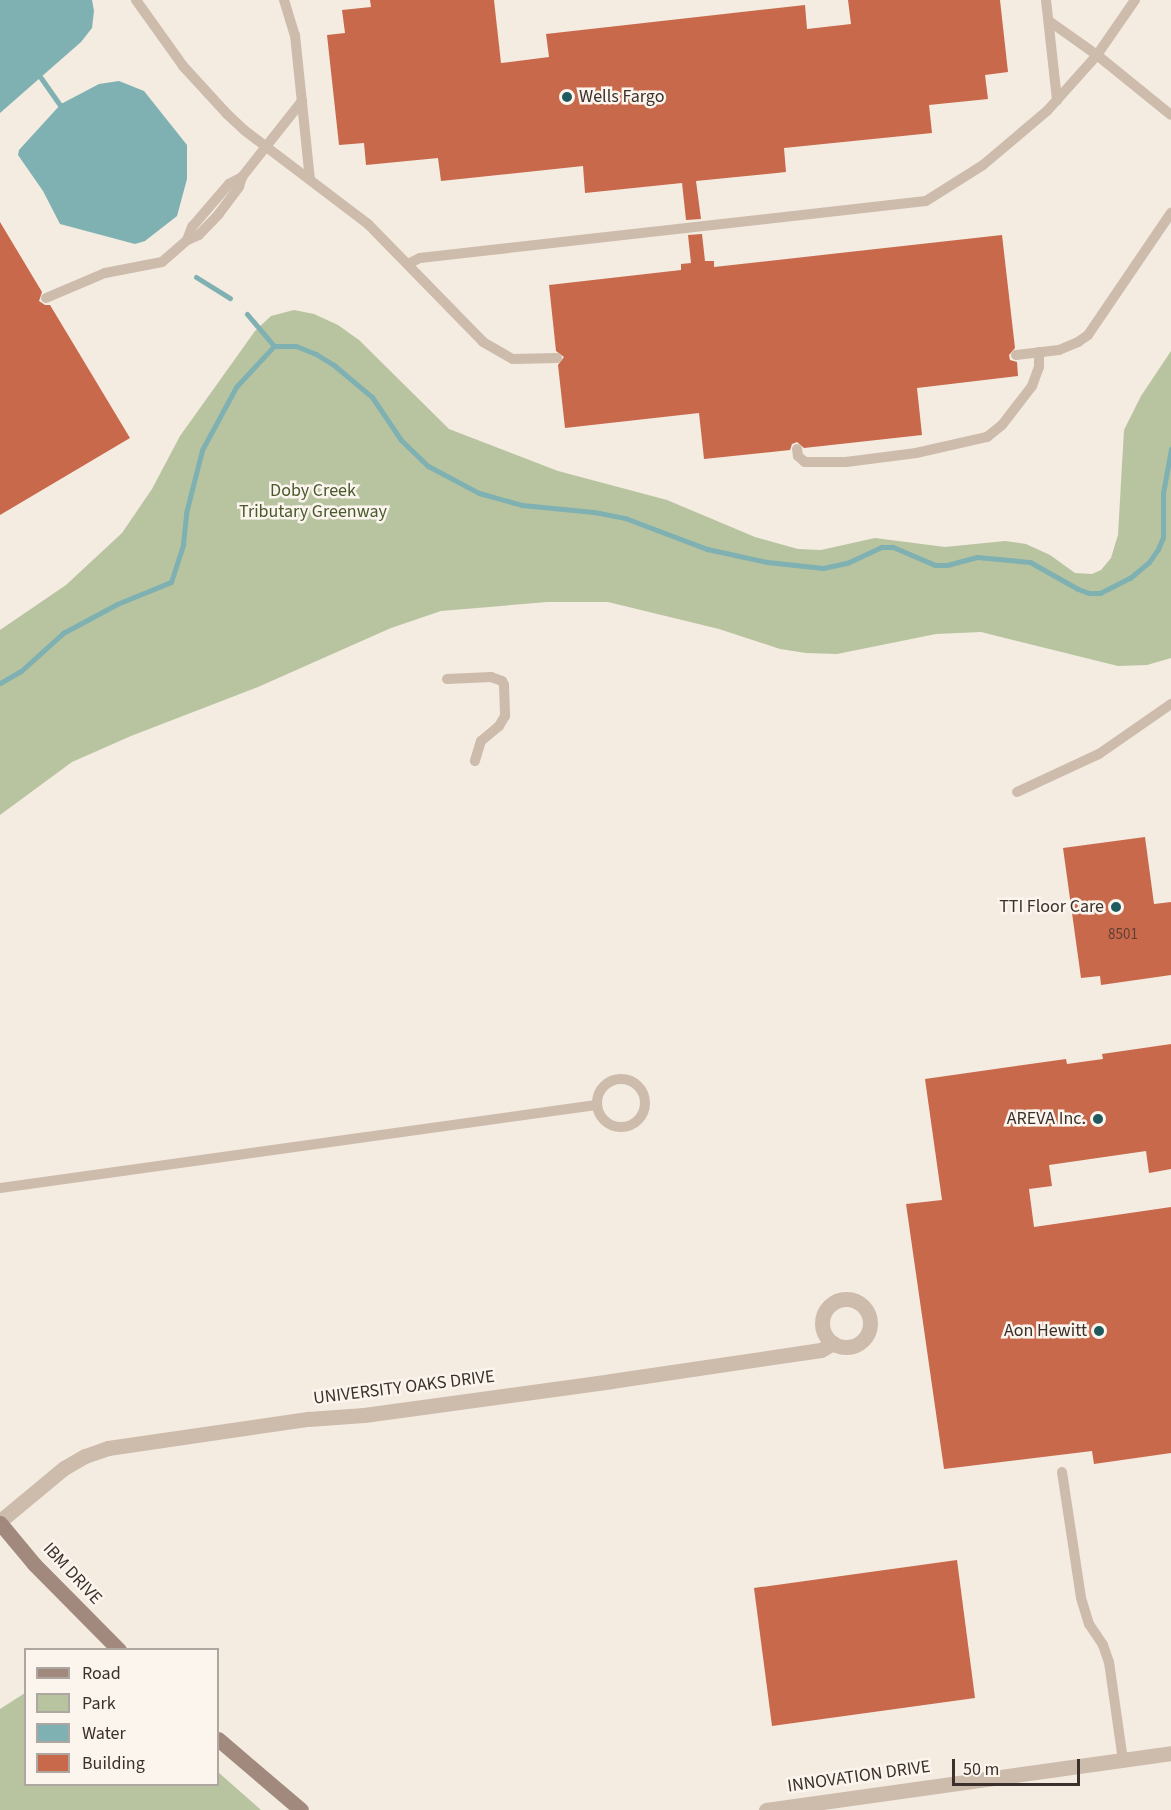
<!DOCTYPE html>
<html>
<head>
<meta charset="utf-8">
<style>
  body { margin:0 }
  #map { position:relative; width:1171px; height:1810px; overflow:hidden; background:#f4ebe1; font-family:"Source Sans 3",sans-serif }
  div>[style] { position:absolute }
  .green>* { inset:0; background:#b8c4a0 }
  .water>* { inset:0; background:#7fb0b2 }
  .stream>* { height:5px; margin:-2.5px; padding:0 2.5px; transform-origin:2.5px; border-radius:2.5px; background:#7fb0b2 }
  .building>* { inset:0; background:#c8694b }
  .lane>* { height:10px; margin:-5px; padding:0 5px; transform-origin:5px; border-radius:5px; background:#cdbbac }
  .lane>.ring { margin:-5px; padding:0; box-sizing:content-box; background:none; border:10px solid #cdbbac; border-radius:50% }
  .street>* { height:15px; margin:-7.5px; padding:0 7.5px; transform-origin:7.5px; border-radius:7.5px; background:#cdbbac }
  .street>.ring { margin:-7.5px; padding:0; box-sizing:content-box; background:none; border:15px solid #cdbbac; border-radius:50% }
  .secondary>* { height:15px; margin:-7.5px; padding:0 7.5px; transform-origin:7.5px; border-radius:7.5px; background:#a18a7d }
  .dots>* { width:16px; height:16px; translate:-50% -50%; box-sizing:border-box; border:3px solid #fbf5ee; border-radius:50% }
  span { translate:-50% -50%; white-space:nowrap; text-align:center; line-height:1.15; -webkit-text-stroke:5px #fbf5ee; paint-order:stroke }
  .number-label { font-size:15px; color:#5e3e33 }
  .number-label span { -webkit-text-stroke-width:0 }
  .poi-label { font-size:18px; color:#3b302b }
  .left { translate:0 -50%; text-align:left }
  .right { translate:-100% -50%; text-align:right }
  .park-label { font-size:18px; color:#4a5a2e }
  .street-label { font-size:18px; color:#3b302b }
  .legend { position:absolute; left:24px; top:1648px; width:195px; height:138px; box-sizing:border-box; background:#fbf5ee; border:2px solid #aea6a0; margin:0; padding:8px 10px; list-style:none; font-size:18px; color:#3b302b }
  .legend li { display:flex; align-items:center; gap:12px; height:30px }
  .legend b { width:30px; border:2px solid #aea6a0 }
  .scale { position:absolute; left:952px; top:1759px; width:128px; height:27px; box-sizing:border-box; border:3px solid #3b302b; border-top:0; padding-left:8px; font-size:18px; line-height:21px; white-space:nowrap; color:#3b302b; -webkit-text-stroke:4px #fbf5ee; paint-order:stroke }
</style>
</head>
<body>
<div id="map">
  <div class="green">
    <div style="clip-path:polygon(294px 310px,314px 314px,338px 325px,359px 340px,449px 429px,558px 471px,667px 500px,755px 537px,798px 549px,821px 550px,875px 538px,945px 547px,1005px 541px,1026px 544px,1050px 555px,1075px 573px,1092px 574px,1101px 570px,1111px 558px,1118px 535px,1124px 430px,1141px 396px,1171px 351px,1171px 658px,1147px 665px,1118px 666px,981px 632px,936px 634px,837px 654px,806px 653px,780px 649px,719px 629px,608px 602px,547px 602px,441px 611px,391px 628px,258px 687px,131px 736px,72px 762px,0 815px,0 630px,66px 585px,122px 533px,152px 489px,180px 436px,255px 331px,271px 316px)"></div>
    <div style="clip-path:polygon(25px 1693px,26px 1784px,218px 1784px,218px 1772px,261px 1810px,0 1810px,0 1709px)"></div>
  </div>
  <div class="water">
    <div style="clip-path:polygon(0 0,92px 0,94px 11px,92px 28px,81px 42px,0 113px)"></div>
    <div style="clip-path:polygon(119px 81px,144px 91px,187px 145px,187px 179px,177px 216px,145px 241px,135px 244px,60px 224px,43px 191px,18px 155px,19px 150px,61px 104px,99px 84px)"></div>
  </div>
  <div class="stream">
    <div style="left:41px;top:78px;width:33px;rotate:55deg"></div>
    <div style="left:196px;top:277px;width:40px;rotate:32deg"></div>
    <div style="left:247px;top:314px;width:42px;rotate:49.8deg"></div>
    <div style="left:0;top:683px;width:24px;rotate:-30deg"></div>
    <div style="left:21px;top:671px;width:57px;rotate:-42.1deg"></div>
    <div style="left:63px;top:633px;width:61px;rotate:-28.2deg"></div>
    <div style="left:117px;top:604px;width:58px;rotate:-22.2deg"></div>
    <div style="left:171px;top:582px;width:40px;rotate:-72deg"></div>
    <div style="left:183px;top:544px;width:31px;rotate:-84deg"></div>
    <div style="left:186px;top:513px;width:65px;rotate:-75.7deg"></div>
    <div style="left:202px;top:450px;width:72px;rotate:-61.6deg"></div>
    <div style="left:236px;top:387px;width:56px;rotate:-47.2deg"></div>
    <div style="left:274px;top:346px;width:22px"></div>
    <div style="left:296px;top:346px;width:22px;rotate:22deg"></div>
    <div style="left:316px;top:354px;width:22px;rotate:32deg"></div>
    <div style="left:335px;top:366px;width:48px;rotate:40deg"></div>
    <div style="left:372px;top:397px;width:52px;rotate:56deg"></div>
    <div style="left:401px;top:440px;width:37px;rotate:44deg"></div>
    <div style="left:428px;top:466px;width:58px;rotate:27.9deg"></div>
    <div style="left:479px;top:493px;width:45px;rotate:15.6deg"></div>
    <div style="left:522px;top:505px;width:72px;rotate:5.6deg"></div>
    <div style="left:594px;top:512px;width:32px;rotate:11deg"></div>
    <div style="left:625px;top:518px;width:88px;rotate:20.7deg"></div>
    <div style="left:707px;top:549px;width:61px;rotate:12.2deg"></div>
    <div style="left:767px;top:562px;width:56px;rotate:6.1deg"></div>
    <div style="left:823px;top:568px;width:25px;rotate:-12deg"></div>
    <div style="left:847px;top:563px;width:38px;rotate:-25deg"></div>
    <div style="left:881px;top:547px;width:12px"></div>
    <div style="left:893px;top:547px;width:46px;rotate:23.2deg"></div>
    <div style="left:935px;top:565px;width:12px"></div>
    <div style="left:947px;top:565px;width:31px;rotate:-15deg"></div>
    <div style="left:977px;top:557px;width:53px;rotate:5.4deg"></div>
    <div style="left:1030px;top:562px;width:55px;rotate:29.4deg"></div>
    <div style="left:1078px;top:589px;width:12px;rotate:20deg"></div>
    <div style="left:1089px;top:593px;width:11px"></div>
    <div style="left:1100px;top:593px;width:34px;rotate:-27deg"></div>
    <div style="left:1130px;top:578px;width:25px;rotate:-40deg"></div>
    <div style="left:1149px;top:562px;width:16px;rotate:-55deg"></div>
    <div style="left:1158px;top:549px;width:13px;rotate:-67deg"></div>
    <div style="left:1163px;top:537px;width:44px;rotate:-90deg"></div>
    <div style="left:1163px;top:493px;width:45px;rotate:-79.7deg"></div>
  </div>
  <div class="building">
    <div style="clip-path:polygon(370px 0,494px 0,501px 63px,549px 57px,546px 34px,805px 5px,807px 29px,851px 24px,848px 0,1000px 0,1008px 72px,985px 75px,988px 99px,929px 105px,932px 133px,784px 148px,786px 172px,696px 181px,701px 219px,686px 220px,682px 183px,585px 193px,583px 166px,441px 181px,438px 158px,366px 165px,364px 143px,339px 145px,327px 35px,345px 33px,342px 10px,371px 7px)"></div>
    <div style="clip-path:polygon(0 222px,42px 292px,39px 301px,45px 305px,50px 305px,130px 438px,0 515px)"></div>
    <div style="clip-path:polygon(702px 234px,705px 261px,714px 261px,714px 267px,1002px 235px,1015px 348px,1009px 355px,1010px 360px,1017px 362px,1018px 376px,917px 388px,922px 435px,804px 448px,797px 442px,792px 444px,790px 450px,704px 459px,699px 413px,565px 428px,558px 365px,564px 357px,556px 351px,549px 285px,681px 270px,681px 264px,691px 263px,688px 235px)"></div>
    <div style="clip-path:polygon(1145px 837px,1154px 904px,1171px 902px,1171px 975px,1101px 985px,1100px 976px,1081px 978px,1063px 848px)"></div>
    <div style="clip-path:polygon(1171px 1044px,1171px 1169px,1149px 1173px,1146px 1151px,1049px 1165px,1052px 1186px,1029px 1189px,1034px 1227px,1171px 1207px,1171px 1453px,1094px 1464px,1092px 1451px,944px 1469px,906px 1204px,942px 1200px,925px 1079px,1066px 1059px,1067px 1064px,1103px 1059px,1102px 1054px)"></div>
    <div style="clip-path:polygon(957px 1560px,975px 1698px,772px 1726px,754px 1588px)"></div>
  </div>
  <div class="lane">
    <div style="left:136px;top:0;width:81px;rotate:54.5deg"></div>
    <div style="left:183px;top:66px;width:65px;rotate:47.5deg"></div>
    <div style="left:227px;top:114px;width:23px;rotate:43deg"></div>
    <div style="left:244px;top:130px;width:156px;rotate:37.2deg"></div>
    <div style="left:368px;top:224px;width:165px;rotate:45.7deg"></div>
    <div style="left:483px;top:342px;width:34px;rotate:30deg"></div>
    <div style="left:513px;top:359px;width:44px;rotate:-1.3deg"></div>
    <div style="left:284px;top:0;width:37px;rotate:73deg"></div>
    <div style="left:295px;top:35px;width:145px;rotate:84.1deg"></div>
    <div style="left:1046px;top:0;width:101px;rotate:83.7deg"></div>
    <div style="left:1049px;top:21px;width:59px;rotate:35.3deg"></div>
    <div style="left:1097px;top:55px;width:95px;rotate:39deg"></div>
    <div style="left:242px;top:177px;width:10px;rotate:107deg"></div>
    <div style="left:239px;top:187px;width:34px;rotate:127deg"></div>
    <div style="left:219px;top:214px;width:29px;rotate:134deg"></div>
    <div style="left:199px;top:235px;width:13px;rotate:157deg"></div>
    <div style="left:187px;top:240px;width:14px;rotate:-69deg"></div>
    <div style="left:192px;top:227px;width:57px;rotate:-49.3deg"></div>
    <div style="left:229px;top:184px;width:15px;rotate:-28deg"></div>
    <div style="left:242px;top:177px;width:97px;rotate:-51.7deg"></div>
    <div style="left:408px;top:264px;width:13px;rotate:-27deg"></div>
    <div style="left:420px;top:258px;width:509px;rotate:-6.43deg"></div>
    <div style="left:926px;top:201px;width:67px;rotate:-32.3deg"></div>
    <div style="left:983px;top:165px;width:84px;rotate:-40.2deg"></div>
    <div style="left:1047px;top:111px;width:75px;rotate:-48.2deg"></div>
    <div style="left:1097px;top:55px;width:67px;rotate:-55.4deg"></div>
    <div style="left:46px;top:298px;width:64px;rotate:-23deg"></div>
    <div style="left:105px;top:273px;width:58px;rotate:-10.9deg"></div>
    <div style="left:162px;top:262px;width:33px;rotate:-41deg"></div>
    <div style="left:1016px;top:355px;width:43px;rotate:-6.6deg"></div>
    <div style="left:1059px;top:350px;width:21px;rotate:-23deg"></div>
    <div style="left:1078px;top:342px;width:12px;rotate:-35deg"></div>
    <div style="left:1088px;top:335px;width:148px;rotate:-55.8deg"></div>
    <div style="left:797px;top:449px;width:7px;rotate:82deg"></div>
    <div style="left:798px;top:456px;width:9px;rotate:41deg"></div>
    <div style="left:805px;top:462px;width:41px"></div>
    <div style="left:846px;top:462px;width:71px;rotate:-7.3deg"></div>
    <div style="left:916px;top:453px;width:73px;rotate:-12.7deg"></div>
    <div style="left:987px;top:437px;width:19px;rotate:-39deg"></div>
    <div style="left:1002px;top:425px;width:49px;rotate:-52.4deg"></div>
    <div style="left:1032px;top:386px;width:20px;rotate:-70deg"></div>
    <div style="left:1039px;top:367px;width:15px;rotate:-90deg"></div>
    <div style="left:447px;top:679px;width:44px;rotate:-2.6deg"></div>
    <div style="left:491px;top:677px;width:12px;rotate:20deg"></div>
    <div style="left:502px;top:681px;width:4px;rotate:63deg"></div>
    <div style="left:504px;top:685px;width:31px;rotate:88deg"></div>
    <div style="left:505px;top:716px;width:12px;rotate:121deg"></div>
    <div style="left:499px;top:726px;width:23px;rotate:140deg"></div>
    <div style="left:481px;top:741px;width:21px;rotate:107deg"></div>
    <div style="left:1017px;top:792px;width:90px;rotate:-24.9deg"></div>
    <div style="left:1099px;top:754px;width:88px;rotate:-34.8deg"></div>
    <div class="ring" style="left:597px;top:1079px;width:38px;height:38px"></div>
    <div style="left:0;top:1188px;width:602px;rotate:-7.93deg"></div>
    <div style="left:1062px;top:1472px;width:127px;rotate:81.4deg"></div>
    <div style="left:1081px;top:1598px;width:27px;rotate:73deg"></div>
    <div style="left:1089px;top:1624px;width:25px;rotate:56deg"></div>
    <div style="left:1103px;top:1645px;width:18px;rotate:71deg"></div>
    <div style="left:1109px;top:1662px;width:99px;rotate:81.9deg"></div>
  </div>
  <div class="street">
    <div class="ring" style="left:822px;top:1299px;width:33px;height:33px"></div>
    <div style="left:0;top:1521px;width:83px;rotate:-39.6deg"></div>
    <div style="left:64px;top:1468px;width:24px;rotate:-30deg"></div>
    <div style="left:85px;top:1456px;width:24px;rotate:-19deg"></div>
    <div style="left:108px;top:1448px;width:202px;rotate:-8.3deg"></div>
    <div style="left:308px;top:1419px;width:56px;rotate:-4.1deg"></div>
    <div style="left:364px;top:1415px;width:249px;rotate:-7.8deg"></div>
    <div style="left:611px;top:1381px;width:212px;rotate:-8.4deg"></div>
    <div style="left:821px;top:1350px;width:14px;rotate:-30deg"></div>
    <div style="left:766px;top:1810px;width:409px;rotate:-8deg"></div>
  </div>
  <div class="secondary">
    <div style="left:0;top:1523px;width:53px;rotate:50.3deg"></div>
    <div style="left:34px;top:1564px;width:121px;rotate:45.3deg"></div>
    <div style="left:218px;top:1739px;width:109px;rotate:40.5deg"></div>
  </div>
  <div class="dots">
    <div style="left:567px;top:97px;background:#1f5a5e"></div>
    <div style="left:1116px;top:907px;background:#1f5a5e"></div>
    <div style="left:1098px;top:1119px;background:#1f5a5e"></div>
    <div style="left:1099px;top:1331px;background:#1f5a5e"></div>
  </div>
  <div class="number-label">
    <span style="left:1123px;top:935px">8501</span>
  </div>
  <div class="poi-label">
    <span class="left" style="left:579px;top:97px">Wells Fargo</span>
    <span class="right" style="left:1104px;top:907px">TTI Floor Care</span>
    <span class="right" style="left:1086px;top:1119px">AREVA Inc.</span>
    <span class="right" style="left:1087px;top:1331px">Aon Hewitt</span>
  </div>
  <div class="park-label">
    <span style="left:313px;top:502px">Doby Creek<br>Tributary Greenway</span>
  </div>
  <div class="street-label">
    <span style="left:404px;top:1388px;rotate:-7deg">UNIVERSITY OAKS DRIVE</span>
    <span style="left:72px;top:1574px;rotate:47deg">IBM DRIVE</span>
    <span style="left:859px;top:1777px;rotate:-8deg">INNOVATION DRIVE</span>
  </div>
  <ul class="legend">
  <li><b style="height:8px;background:#a18a7d"></b>Road</li>
  <li><b style="height:16px;background:#b8c4a0"></b>Park</li>
  <li><b style="height:16px;background:#7fb0b2"></b>Water</li>
  <li><b style="height:16px;background:#c8694b"></b>Building</li>
  </ul>
  <div class="scale">50 m</div>
</div>
</body>
</html>
